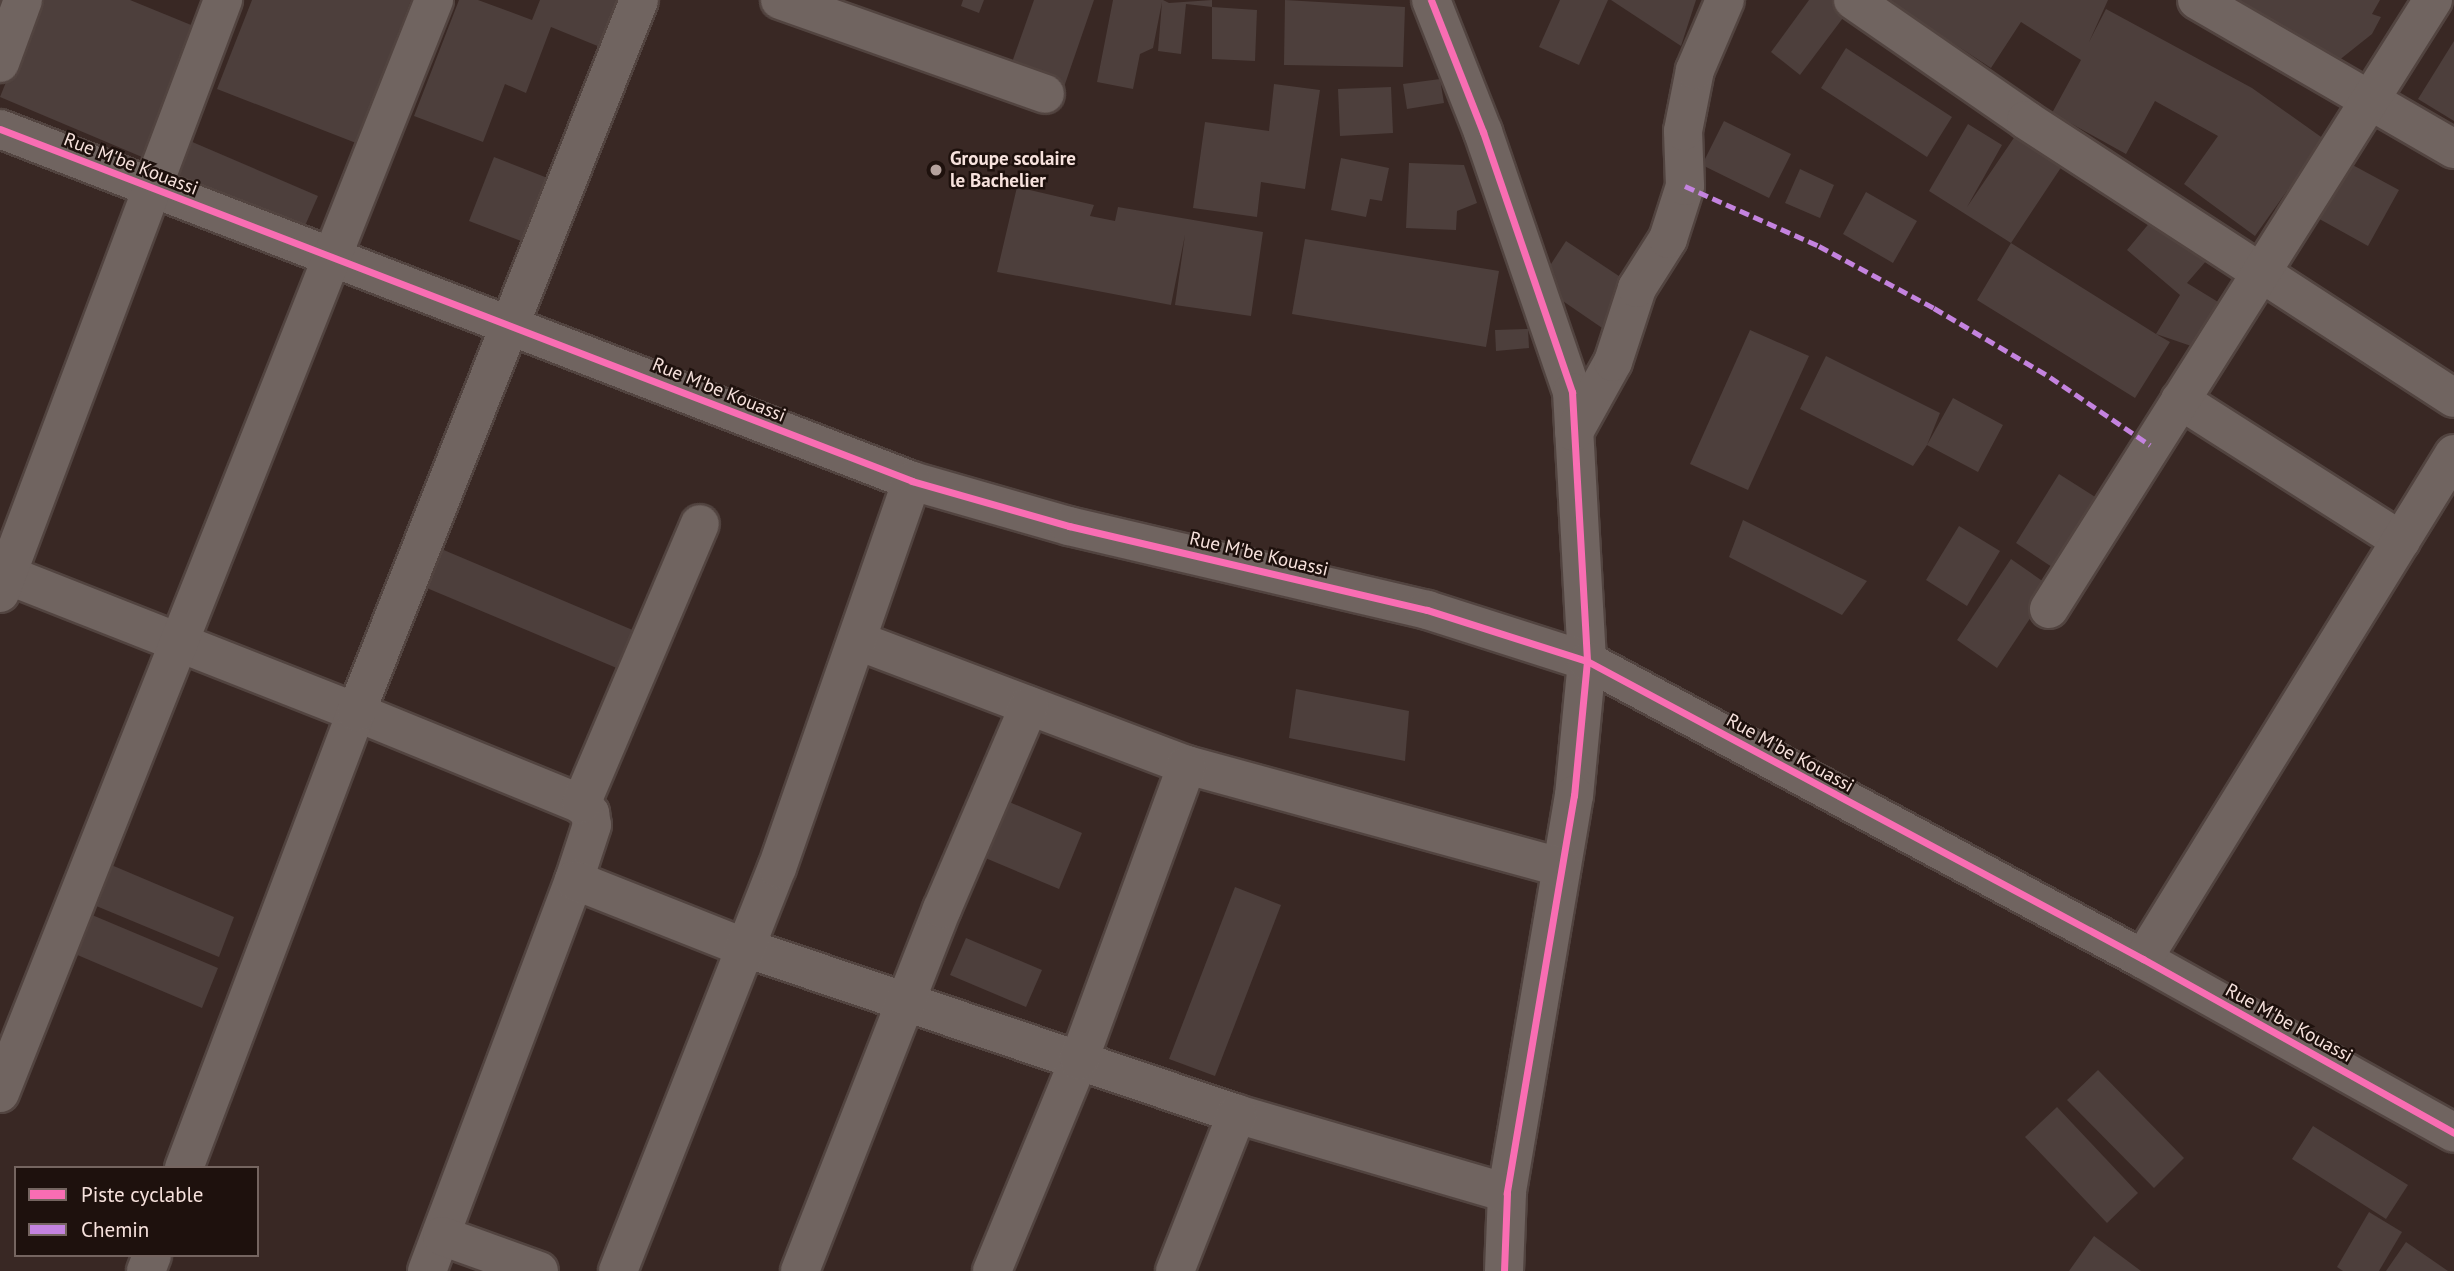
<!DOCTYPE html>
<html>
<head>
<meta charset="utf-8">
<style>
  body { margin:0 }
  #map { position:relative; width:2454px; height:1271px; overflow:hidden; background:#392824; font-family:"PT Sans",sans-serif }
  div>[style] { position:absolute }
  .building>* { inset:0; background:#4d3f3c }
  .roads { filter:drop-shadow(2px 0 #524440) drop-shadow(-2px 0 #524440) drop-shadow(0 2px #524440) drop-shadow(0 -2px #524440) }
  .minor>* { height:38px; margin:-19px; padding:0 19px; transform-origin:19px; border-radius:19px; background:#706460 }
  .quiet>* { height:5px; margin-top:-2.5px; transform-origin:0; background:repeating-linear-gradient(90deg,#c483df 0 10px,transparent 0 15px) }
  .cycleway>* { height:7px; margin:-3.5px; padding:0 3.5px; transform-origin:3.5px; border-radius:3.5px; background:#f96db3 }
  .dots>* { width:19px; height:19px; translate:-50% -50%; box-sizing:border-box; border:4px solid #1e110d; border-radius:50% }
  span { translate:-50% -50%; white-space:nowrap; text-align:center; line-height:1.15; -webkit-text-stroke:5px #1e110d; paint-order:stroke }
  .poi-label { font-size:19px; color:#f7e2dd; font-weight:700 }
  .left { translate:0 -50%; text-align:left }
  .street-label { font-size:19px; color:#f7e2dd }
  .legend { position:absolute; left:14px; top:1166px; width:245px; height:91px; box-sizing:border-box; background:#1e110d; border:2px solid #756560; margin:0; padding:9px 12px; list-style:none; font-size:21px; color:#f7e2dd }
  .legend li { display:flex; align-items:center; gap:14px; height:35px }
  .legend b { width:35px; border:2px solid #756560 }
</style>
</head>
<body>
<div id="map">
  <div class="building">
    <div style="clip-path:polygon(39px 0,130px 0,196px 27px,142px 157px,0 97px)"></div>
    <div style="clip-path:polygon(252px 0,411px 0,356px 143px,217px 89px)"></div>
    <div style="clip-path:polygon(459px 0,478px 0,532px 20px,540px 0,619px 0,600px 47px,551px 27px,526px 93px,505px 84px,483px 142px,414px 116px)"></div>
    <div style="clip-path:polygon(963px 0,984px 0,979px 13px,961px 6px)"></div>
    <div style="clip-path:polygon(1034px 0,1094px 0,1064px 87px,1010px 68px)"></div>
    <div style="clip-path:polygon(1113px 0,1163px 0,1169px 3px,1212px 0,1212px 7px,1186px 4px,1181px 54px,1158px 51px,1162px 2px,1153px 48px,1140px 54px,1133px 89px,1097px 82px)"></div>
    <div style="clip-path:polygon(1285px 0,1405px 7px,1403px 67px,1284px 65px)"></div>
    <div style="clip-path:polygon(1560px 0,1608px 0,1579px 65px,1539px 47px)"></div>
    <div style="clip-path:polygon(1611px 0,1696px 0,1681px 46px)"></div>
    <div style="clip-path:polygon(1809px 0,1836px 0,1849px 10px,1800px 75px,1771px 52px)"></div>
    <div style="clip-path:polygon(1887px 0,2108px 0,2089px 42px,2106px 9px,2252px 88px,2324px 139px,2255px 236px,2184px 184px,2218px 136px,2155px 101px,2126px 154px,2052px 113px,2081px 60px,2021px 22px,1991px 68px)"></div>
    <div style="clip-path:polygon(2223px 0,2380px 0,2372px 14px,2381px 17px,2372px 34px,2328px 69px,2308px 57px,2282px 25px,2277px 35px)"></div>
    <div style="clip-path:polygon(1212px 7px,1257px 10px,1255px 61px,1212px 59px)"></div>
    <div style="clip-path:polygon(2454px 41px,2454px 121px,2418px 99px)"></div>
    <div style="clip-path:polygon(1846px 48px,1952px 117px,1927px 157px,1821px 88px)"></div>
    <div style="clip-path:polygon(1440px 79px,1444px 103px,1407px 109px,1403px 84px)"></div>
    <div style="clip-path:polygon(1274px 84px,1320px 90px,1305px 189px,1261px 182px,1257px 217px,1193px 208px,1205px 122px,1269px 131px)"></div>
    <div style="clip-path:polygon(1391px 87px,1393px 133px,1340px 136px,1338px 89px)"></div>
    <div style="clip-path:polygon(2026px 120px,2072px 151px,2011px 243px,1929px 191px,1968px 124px,2002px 145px,1967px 207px)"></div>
    <div style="clip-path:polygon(1724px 121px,1791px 154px,1769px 198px,1702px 165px)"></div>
    <div style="clip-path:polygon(183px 138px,318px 196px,304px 228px,169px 171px)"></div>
    <div style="clip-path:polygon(2336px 156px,2399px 190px,2368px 246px,2305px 211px)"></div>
    <div style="clip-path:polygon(494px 157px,545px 177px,545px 203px,529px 244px,469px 221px)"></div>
    <div style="clip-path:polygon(1341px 158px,1389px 168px,1382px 201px,1370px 199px,1366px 217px,1331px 210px)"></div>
    <div style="clip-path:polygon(1409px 163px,1464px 165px,1477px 203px,1457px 211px,1456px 230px,1406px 228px)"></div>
    <div style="clip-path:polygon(1800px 169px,1834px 185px,1820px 218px,1785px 203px)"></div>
    <div style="clip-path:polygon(1017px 187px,1094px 205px,1090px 216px,1115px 221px,1118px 207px,1263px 232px,1251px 316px,1175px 305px,1185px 235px,1171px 305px,997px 272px)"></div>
    <div style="clip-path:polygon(1866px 192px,1917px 221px,1893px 263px,1843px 234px)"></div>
    <div style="clip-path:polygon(2161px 209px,2214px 252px,2187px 283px,2223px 305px,2197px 348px,2156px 334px,2170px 342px,2135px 398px,1977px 300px,2011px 243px,2156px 334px,2180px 295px,2127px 250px)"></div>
    <div style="clip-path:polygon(1305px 239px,1499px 271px,1486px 347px,1292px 314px)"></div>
    <div style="clip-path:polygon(1566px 241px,1637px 288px,1608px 332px,1538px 284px)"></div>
    <div style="clip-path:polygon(1528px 329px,1529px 348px,1496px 351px,1495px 330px)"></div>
    <div style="clip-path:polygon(1750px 330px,1809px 356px,1748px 490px,1690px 464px)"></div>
    <div style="clip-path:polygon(1826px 356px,1940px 413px,1927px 445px,1953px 398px,2003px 425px,1978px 472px,1927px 445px,1913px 466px,1800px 409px)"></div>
    <div style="clip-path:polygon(2059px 474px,2100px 500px,2055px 569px,2016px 543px)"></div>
    <div style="clip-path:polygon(1743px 520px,1867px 581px,1842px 615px,1729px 557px)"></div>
    <div style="clip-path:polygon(1959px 526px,2000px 551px,1967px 606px,1926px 580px)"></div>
    <div style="clip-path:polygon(439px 548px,635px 631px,619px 669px,422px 586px)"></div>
    <div style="clip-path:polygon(2011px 559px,2051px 587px,1997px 668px,1957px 640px)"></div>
    <div style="clip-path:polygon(1296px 689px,1409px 711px,1405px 761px,1289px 738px)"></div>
    <div style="clip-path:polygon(1007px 801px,1082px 833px,1059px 889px,983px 857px)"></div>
    <div style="clip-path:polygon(109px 864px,234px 917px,219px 957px,89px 903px)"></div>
    <div style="clip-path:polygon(1235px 887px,1281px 905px,1215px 1076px,1169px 1059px)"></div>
    <div style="clip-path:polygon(85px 912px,218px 968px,202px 1008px,68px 951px)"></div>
    <div style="clip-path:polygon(966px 938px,1042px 970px,1026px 1007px,950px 975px)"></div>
    <div style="clip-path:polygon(2098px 1070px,2184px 1158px,2154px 1188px,2067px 1100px)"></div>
    <div style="clip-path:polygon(2057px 1107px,2138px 1193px,2107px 1223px,2025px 1137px)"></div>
    <div style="clip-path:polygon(2313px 1126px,2408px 1185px,2386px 1219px,2292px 1159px)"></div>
    <div style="clip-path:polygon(2369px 1212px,2402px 1232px,2379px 1271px,2343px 1271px,2337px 1267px)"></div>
    <div style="clip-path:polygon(2094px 1236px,2141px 1271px,2069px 1271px)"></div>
    <div style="clip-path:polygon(2406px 1242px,2448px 1271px,2386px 1271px)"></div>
  </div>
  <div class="roads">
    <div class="minor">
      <div style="left:780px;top:0;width:281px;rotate:19.5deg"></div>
      <div style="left:1431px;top:0;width:142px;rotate:68.5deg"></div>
      <div style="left:1483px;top:132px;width:275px;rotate:71.1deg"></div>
      <div style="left:1572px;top:392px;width:269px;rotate:86.8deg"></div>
      <div style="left:1587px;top:661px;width:135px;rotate:95.5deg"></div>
      <div style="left:1574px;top:795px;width:404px;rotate:99.6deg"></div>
      <div style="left:1507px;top:1193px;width:78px;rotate:92.2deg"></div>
      <div style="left:1853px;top:0;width:211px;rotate:34.7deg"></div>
      <div style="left:2026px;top:120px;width:510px;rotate:33.01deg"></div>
      <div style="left:2197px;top:0;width:297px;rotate:30.1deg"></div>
      <div style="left:0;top:63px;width:67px;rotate:-69.9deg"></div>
      <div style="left:0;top:129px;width:978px;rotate:21.1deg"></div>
      <div style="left:912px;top:481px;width:163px;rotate:16deg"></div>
      <div style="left:1069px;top:526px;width:368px;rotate:13.2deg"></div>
      <div style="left:1427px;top:610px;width:168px;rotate:17.7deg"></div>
      <div style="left:1587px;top:661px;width:631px;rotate:28.19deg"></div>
      <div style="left:2143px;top:959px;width:356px;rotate:29.2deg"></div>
      <div style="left:2180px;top:400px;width:262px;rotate:32.5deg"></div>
      <div style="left:1574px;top:432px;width:80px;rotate:-60.9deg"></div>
      <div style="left:1613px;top:362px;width:78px;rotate:-72deg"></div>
      <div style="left:1637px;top:288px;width:58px;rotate:-57.7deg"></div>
      <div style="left:1668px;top:239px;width:56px;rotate:-72.2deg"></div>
      <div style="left:1685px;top:186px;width:55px;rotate:-92.1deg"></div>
      <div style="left:1683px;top:131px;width:62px;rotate:-78.9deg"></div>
      <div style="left:1695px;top:70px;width:76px;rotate:-66.8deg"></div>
      <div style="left:0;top:572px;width:383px;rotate:21.5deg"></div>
      <div style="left:356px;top:712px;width:243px;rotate:22.2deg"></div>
      <div style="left:581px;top:804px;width:13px;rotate:45deg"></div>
      <div style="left:590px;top:813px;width:12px;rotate:81deg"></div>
      <div style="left:592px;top:825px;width:58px;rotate:108.1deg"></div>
      <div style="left:574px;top:880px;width:418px;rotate:110.6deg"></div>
      <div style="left:0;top:593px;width:634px;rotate:-69.39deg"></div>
      <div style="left:2049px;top:609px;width:720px;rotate:-57.77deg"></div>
      <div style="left:858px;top:641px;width:352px;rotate:20.7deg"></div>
      <div style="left:1187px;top:765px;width:388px;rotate:15.3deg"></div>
      <div style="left:581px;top:804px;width:304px;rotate:-67deg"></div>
      <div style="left:574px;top:880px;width:185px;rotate:21.6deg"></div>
      <div style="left:746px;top:948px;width:518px;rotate:18.68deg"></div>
      <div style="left:1237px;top:1114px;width:281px;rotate:16.3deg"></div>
      <div style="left:2143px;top:959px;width:593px;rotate:-58.37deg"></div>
      <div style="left:0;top:1093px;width:1176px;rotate:-68.34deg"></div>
      <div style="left:184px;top:1168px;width:487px;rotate:-69.3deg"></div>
      <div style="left:356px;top:712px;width:766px;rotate:-68.32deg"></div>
      <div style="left:442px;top:1236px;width:103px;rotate:19.8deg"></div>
      <div style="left:146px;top:1271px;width:17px;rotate:-69deg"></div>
      <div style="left:618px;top:1271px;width:433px;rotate:-68.5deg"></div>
      <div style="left:777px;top:868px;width:410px;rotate:-70.8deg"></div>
      <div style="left:800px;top:1271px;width:389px;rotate:-68.6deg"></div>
      <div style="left:942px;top:909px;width:221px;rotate:-66.8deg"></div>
      <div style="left:992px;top:1271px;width:228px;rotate:-67.6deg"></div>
      <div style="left:1079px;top:1060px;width:314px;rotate:-69.9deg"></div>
      <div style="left:1175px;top:1271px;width:169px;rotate:-68.5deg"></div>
    </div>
  </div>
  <div class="quiet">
    <div style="left:1685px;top:186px;width:147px;rotate:24.1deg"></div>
    <div style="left:1819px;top:246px;width:131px;rotate:28.3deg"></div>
    <div style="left:1934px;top:308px;width:135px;rotate:30.7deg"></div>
    <div style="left:2050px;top:377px;width:121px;rotate:34.2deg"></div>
  </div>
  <div class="cycleway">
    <div style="left:1431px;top:0;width:142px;rotate:68.5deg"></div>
    <div style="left:1483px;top:132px;width:275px;rotate:71.1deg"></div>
    <div style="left:1572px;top:392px;width:269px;rotate:86.8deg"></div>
    <div style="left:1587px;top:661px;width:135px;rotate:95.5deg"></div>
    <div style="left:1574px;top:795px;width:404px;rotate:99.6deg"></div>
    <div style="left:1507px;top:1193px;width:78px;rotate:92.2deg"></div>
    <div style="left:0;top:129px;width:978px;rotate:21.1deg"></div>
    <div style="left:912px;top:481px;width:163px;rotate:16deg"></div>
    <div style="left:1069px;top:526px;width:368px;rotate:13.2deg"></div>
    <div style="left:1427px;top:610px;width:168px;rotate:17.7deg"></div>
    <div style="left:1587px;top:661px;width:631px;rotate:28.19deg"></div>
    <div style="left:2143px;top:959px;width:356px;rotate:29.2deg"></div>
  </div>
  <div class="dots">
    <div style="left:936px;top:170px;background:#b4a19c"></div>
  </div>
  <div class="poi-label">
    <span class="left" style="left:950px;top:170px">Groupe scolaire<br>le Bachelier</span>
  </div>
  <div class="street-label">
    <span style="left:131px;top:164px;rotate:21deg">Rue M'be Kouassi</span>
    <span style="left:719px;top:390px;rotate:22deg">Rue M'be Kouassi</span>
    <span style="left:1259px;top:554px;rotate:13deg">Rue M'be Kouassi</span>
    <span style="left:1790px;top:753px;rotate:29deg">Rue M'be Kouassi</span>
    <span style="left:2289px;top:1023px;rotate:29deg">Rue M'be Kouassi</span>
  </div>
  <ul class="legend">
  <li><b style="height:9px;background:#f96db3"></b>Piste cyclable</li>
  <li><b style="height:9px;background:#c483df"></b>Chemin</li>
  </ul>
</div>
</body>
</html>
